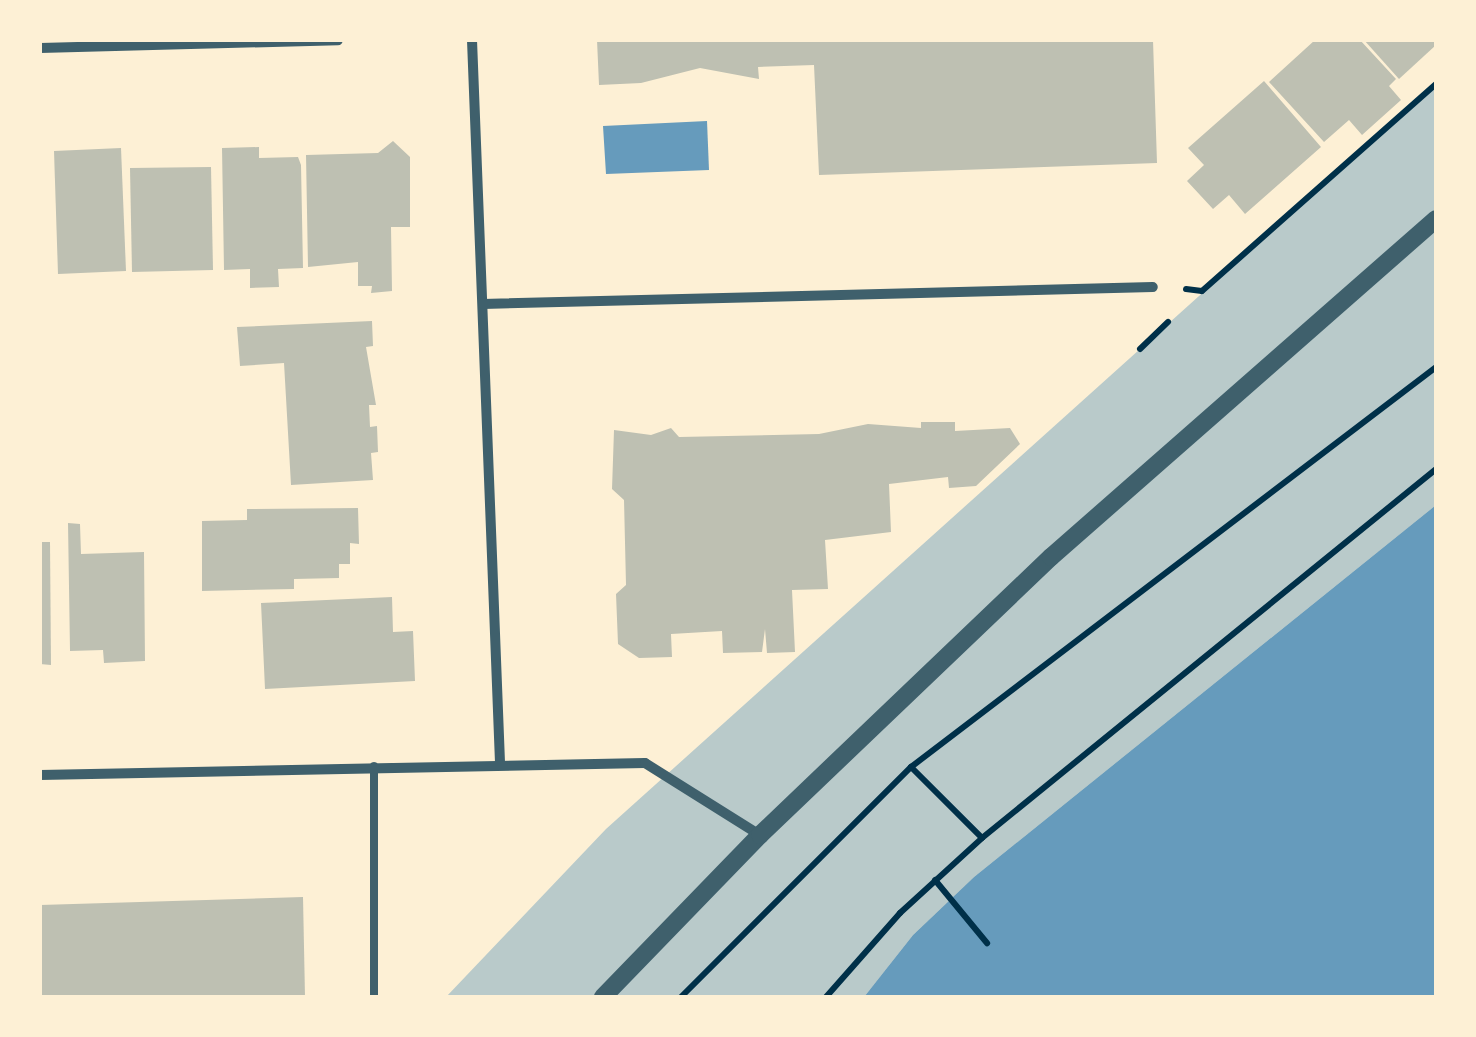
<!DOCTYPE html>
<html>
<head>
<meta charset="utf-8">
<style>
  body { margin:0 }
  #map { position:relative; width:1476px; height:1037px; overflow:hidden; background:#fdf0d5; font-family:"Source Serif 4",serif }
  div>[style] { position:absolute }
  .green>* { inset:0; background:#b9caca }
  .water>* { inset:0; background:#669bbc }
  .building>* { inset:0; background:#bec0b2 }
  .path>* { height:6px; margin:-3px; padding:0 3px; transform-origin:3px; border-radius:3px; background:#003049 }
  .service>* { height:8px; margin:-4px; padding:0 4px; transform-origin:4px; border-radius:4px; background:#3f606c }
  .minor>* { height:10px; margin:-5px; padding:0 5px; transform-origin:5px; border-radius:5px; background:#3f606c }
  .tertiary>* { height:18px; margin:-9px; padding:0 9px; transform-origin:9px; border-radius:9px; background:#3f606c }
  span { translate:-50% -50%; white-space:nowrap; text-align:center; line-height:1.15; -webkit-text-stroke:9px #fdf0d5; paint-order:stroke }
  .frame { position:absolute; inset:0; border:42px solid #fdf0d5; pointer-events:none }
</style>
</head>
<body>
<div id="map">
  <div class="green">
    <div style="clip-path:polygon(1436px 83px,1436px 505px,974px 877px,913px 935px,864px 997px,446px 997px,606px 829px)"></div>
  </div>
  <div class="water">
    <div style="clip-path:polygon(707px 121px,709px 170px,606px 174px,603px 126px)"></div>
    <div style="clip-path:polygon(1436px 505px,1436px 997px,864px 997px,913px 935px,974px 877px)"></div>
  </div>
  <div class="building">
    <div style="clip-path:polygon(597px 40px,1153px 40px,1157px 163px,819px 175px,814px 65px,758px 67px,759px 79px,700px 68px,641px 83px,599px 85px)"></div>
    <div style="clip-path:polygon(1315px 40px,1360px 40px,1396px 79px,1389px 86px,1401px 100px,1362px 135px,1349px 120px,1324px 142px,1269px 82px)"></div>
    <div style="clip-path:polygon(1364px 40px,1436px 40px,1436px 45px,1399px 79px)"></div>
    <div style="clip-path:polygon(1264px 81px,1321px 147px,1245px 214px,1229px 195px,1213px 209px,1187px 181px,1204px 165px,1188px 148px)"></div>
    <div style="clip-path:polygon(393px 141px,410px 157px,410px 227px,391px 227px,392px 291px,371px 293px,372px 286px,358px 286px,358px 262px,308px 267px,306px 155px,378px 153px)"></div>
    <div style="clip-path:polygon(259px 147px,259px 158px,298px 157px,301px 165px,303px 268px,278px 269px,279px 287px,250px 288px,250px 269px,224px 270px,222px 148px)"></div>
    <div style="clip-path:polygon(121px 148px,126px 271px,58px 274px,54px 151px)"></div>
    <div style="clip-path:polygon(211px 167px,213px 270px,132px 272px,130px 168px)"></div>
    <div style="clip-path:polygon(372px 321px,373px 346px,366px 347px,376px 405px,369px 405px,370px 427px,377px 426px,378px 452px,371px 453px,373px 480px,291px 485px,284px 363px,240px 366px,237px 327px)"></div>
    <div style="clip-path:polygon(921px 422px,955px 422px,955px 431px,1010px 428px,1020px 444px,976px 486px,949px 488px,948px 477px,889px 484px,891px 532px,825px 540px,828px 589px,792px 590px,795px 652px,767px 653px,765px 629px,762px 652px,723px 653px,722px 631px,671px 634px,672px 657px,639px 658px,618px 644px,616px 594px,626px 585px,624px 500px,612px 489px,614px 430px,651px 435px,671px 428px,679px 437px,819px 434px,868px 424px,921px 428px)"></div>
    <div style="clip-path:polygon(358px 508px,359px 544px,350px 543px,350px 564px,339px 564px,339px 578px,294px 579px,294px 589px,202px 591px,202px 521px,247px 520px,247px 509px)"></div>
    <div style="clip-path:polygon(68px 523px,80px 524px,81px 554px,144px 552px,145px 661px,104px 663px,103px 650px,70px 651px)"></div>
    <div style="clip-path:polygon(40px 542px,50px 542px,51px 665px,40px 664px)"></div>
    <div style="clip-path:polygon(392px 597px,393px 632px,413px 631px,415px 681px,265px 689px,261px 603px)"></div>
    <div style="clip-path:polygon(303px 897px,305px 997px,40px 997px,40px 905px)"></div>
  </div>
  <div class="path">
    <div style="left:1186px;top:289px;width:16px;rotate:7deg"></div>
    <div style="left:1202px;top:291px;width:312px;rotate:-41.5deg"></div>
    <div style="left:1140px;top:349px;width:39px;rotate:-44deg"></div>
    <div style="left:911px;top:767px;width:100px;rotate:45deg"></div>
    <div style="left:935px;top:880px;width:82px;rotate:50.5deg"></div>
    <div style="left:681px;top:997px;width:325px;rotate:-45deg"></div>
    <div style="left:911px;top:767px;width:660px;rotate:-37.3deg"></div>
    <div style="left:826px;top:997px;width:112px;rotate:-48.6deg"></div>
    <div style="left:900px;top:913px;width:111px;rotate:-42.4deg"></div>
    <div style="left:982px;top:838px;width:585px;rotate:-39.1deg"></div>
  </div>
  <div class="service">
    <div style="left:374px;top:997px;width:231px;rotate:-90deg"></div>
  </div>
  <div class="minor">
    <div style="left:472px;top:40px;width:723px;rotate:87.78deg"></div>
    <div style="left:40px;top:48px;width:298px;rotate:-1.5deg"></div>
    <div style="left:483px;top:304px;width:670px;rotate:-1.45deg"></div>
    <div style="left:40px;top:775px;width:605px;rotate:-1.14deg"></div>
    <div style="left:645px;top:763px;width:136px;rotate:32.1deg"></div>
  </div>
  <div class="tertiary">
    <div style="left:603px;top:997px;width:226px;rotate:-45.9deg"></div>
    <div style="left:760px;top:835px;width:402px;rotate:-43.7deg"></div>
    <div style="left:1051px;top:557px;width:512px;rotate:-41.28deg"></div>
  </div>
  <div class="frame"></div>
</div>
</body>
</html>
